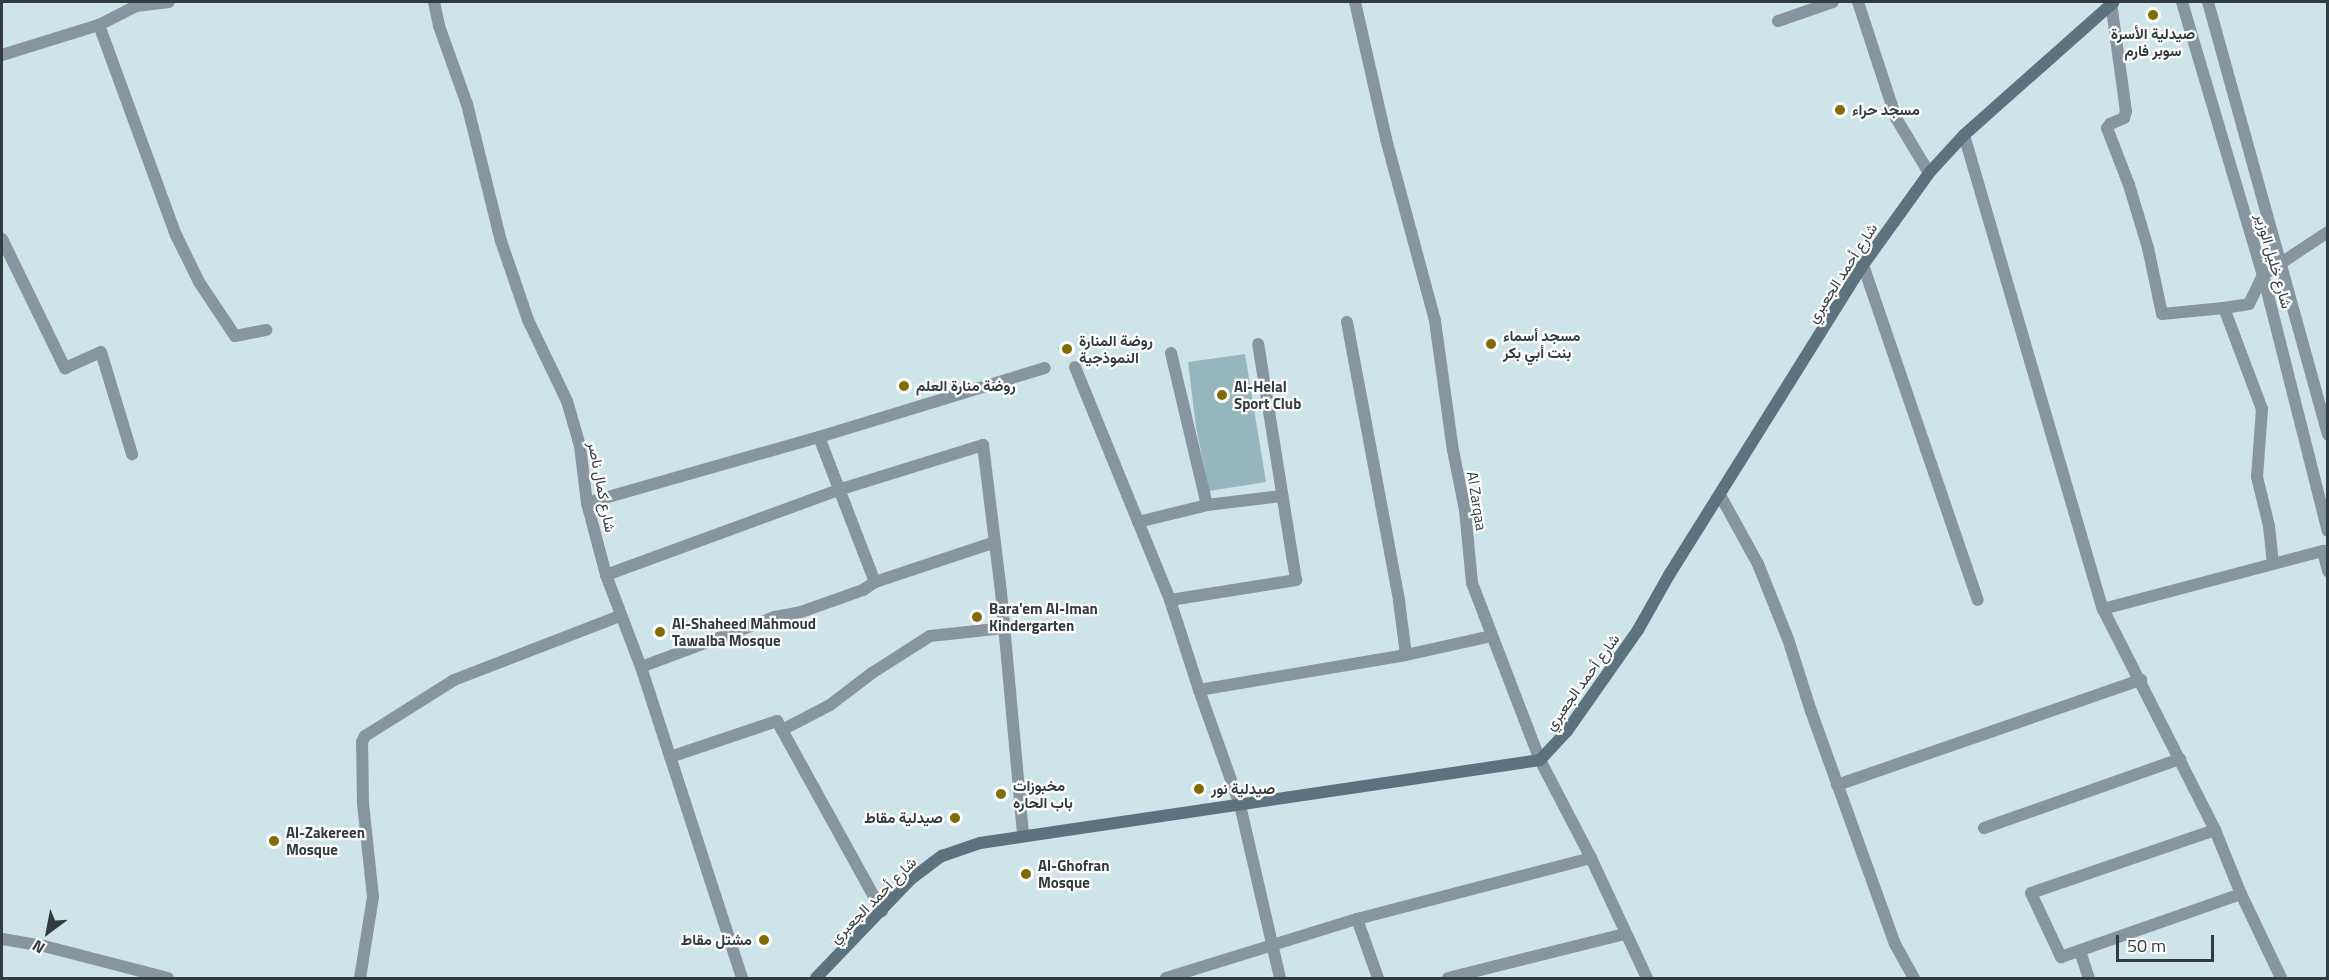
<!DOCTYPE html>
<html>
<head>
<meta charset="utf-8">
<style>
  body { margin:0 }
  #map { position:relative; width:2329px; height:980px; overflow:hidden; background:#cde5e9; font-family:"Titillium Web",Vazirmatn,sans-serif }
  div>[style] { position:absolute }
  .green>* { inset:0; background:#96b6bd }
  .street>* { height:12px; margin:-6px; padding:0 6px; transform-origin:6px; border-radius:6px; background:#87959f }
  .secondary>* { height:12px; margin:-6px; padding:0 6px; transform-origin:6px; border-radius:6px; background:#5c727f }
  .dots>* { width:16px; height:16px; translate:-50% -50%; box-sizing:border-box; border:3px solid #fff; border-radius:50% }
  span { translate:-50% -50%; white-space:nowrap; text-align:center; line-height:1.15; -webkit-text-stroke:4.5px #fff; paint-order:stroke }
  .poi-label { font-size:15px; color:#323b3d; font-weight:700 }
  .left { translate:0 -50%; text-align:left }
  .right { translate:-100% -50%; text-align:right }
  .street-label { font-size:15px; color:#323b3d }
  .frame { position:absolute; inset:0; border:3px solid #323b3d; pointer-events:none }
  .north { position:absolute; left:18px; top:902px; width:60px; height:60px; -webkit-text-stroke:4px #fff; paint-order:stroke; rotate:212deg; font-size:16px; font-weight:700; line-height:24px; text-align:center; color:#323b3d }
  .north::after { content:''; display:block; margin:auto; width:21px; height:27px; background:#323b3d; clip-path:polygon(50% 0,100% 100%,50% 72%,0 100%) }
  .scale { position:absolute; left:2116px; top:935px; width:98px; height:27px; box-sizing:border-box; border:3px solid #323b3d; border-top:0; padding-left:8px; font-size:18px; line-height:21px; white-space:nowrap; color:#323b3d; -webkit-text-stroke:4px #fff; paint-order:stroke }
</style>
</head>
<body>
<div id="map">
  <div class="green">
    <div style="clip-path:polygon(1245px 354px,1266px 482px,1209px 491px,1196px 427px,1188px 362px)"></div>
  </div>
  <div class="street">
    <div style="left:434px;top:2px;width:25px;rotate:78deg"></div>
    <div style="left:439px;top:26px;width:83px;rotate:70.3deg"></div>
    <div style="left:467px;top:104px;width:141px;rotate:76.1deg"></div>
    <div style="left:501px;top:241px;width:83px;rotate:71.1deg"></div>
    <div style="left:528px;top:320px;width:90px;rotate:64.3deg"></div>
    <div style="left:567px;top:401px;width:47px;rotate:73.9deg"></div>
    <div style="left:580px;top:446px;width:57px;rotate:83deg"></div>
    <div style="left:587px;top:503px;width:74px;rotate:75.2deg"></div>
    <div style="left:606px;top:575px;width:98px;rotate:69.2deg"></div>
    <div style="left:641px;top:667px;width:327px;rotate:72deg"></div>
    <div style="left:1355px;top:2px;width:140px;rotate:77.2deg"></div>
    <div style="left:1386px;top:139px;width:188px;rotate:74.9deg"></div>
    <div style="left:1435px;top:321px;width:130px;rotate:82.1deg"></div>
    <div style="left:1453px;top:450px;width:61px;rotate:78.7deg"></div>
    <div style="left:1465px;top:510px;width:73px;rotate:84.5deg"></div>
    <div style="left:1472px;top:583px;width:190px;rotate:69deg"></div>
    <div style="left:1540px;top:760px;width:110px;rotate:62.5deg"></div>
    <div style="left:1591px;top:858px;width:132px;rotate:65deg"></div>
    <div style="left:1858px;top:2px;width:122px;rotate:71.9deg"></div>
    <div style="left:1896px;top:118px;width:64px;rotate:59deg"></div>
    <div style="left:2111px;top:2px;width:110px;rotate:82.2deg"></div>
    <div style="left:2126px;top:111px;width:7px;rotate:106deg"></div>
    <div style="left:2124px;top:118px;width:15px;rotate:157deg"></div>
    <div style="left:2110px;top:124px;width:5px;rotate:127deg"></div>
    <div style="left:2107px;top:128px;width:61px;rotate:68.9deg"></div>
    <div style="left:2129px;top:185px;width:66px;rotate:73.2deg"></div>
    <div style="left:2148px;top:248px;width:67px;rotate:78deg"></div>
    <div style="left:2162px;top:314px;width:62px;rotate:-5.5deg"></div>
    <div style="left:2224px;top:308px;width:108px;rotate:69.4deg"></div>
    <div style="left:2262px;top:409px;width:68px;rotate:94.2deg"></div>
    <div style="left:2257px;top:477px;width:50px;rotate:76.2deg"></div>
    <div style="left:2269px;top:526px;width:37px;rotate:84deg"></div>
    <div style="left:2182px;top:2px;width:285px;rotate:73.5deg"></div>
    <div style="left:2263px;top:275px;width:264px;rotate:75.8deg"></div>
    <div style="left:2208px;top:2px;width:449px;rotate:74.5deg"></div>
    <div style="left:1778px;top:21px;width:58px;rotate:-19.1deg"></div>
    <div style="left:99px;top:25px;width:224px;rotate:69.9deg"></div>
    <div style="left:176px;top:235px;width:52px;rotate:63.9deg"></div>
    <div style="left:199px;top:282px;width:65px;rotate:56.3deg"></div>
    <div style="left:235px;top:336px;width:32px;rotate:-11deg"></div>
    <div style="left:2px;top:55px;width:102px;rotate:-17.2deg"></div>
    <div style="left:99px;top:25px;width:42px;rotate:-27.2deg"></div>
    <div style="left:136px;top:6px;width:33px;rotate:-7deg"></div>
    <div style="left:1964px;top:135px;width:494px;rotate:73.7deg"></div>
    <div style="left:2103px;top:609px;width:248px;rotate:63.1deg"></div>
    <div style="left:2215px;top:830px;width:69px;rotate:67.9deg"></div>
    <div style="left:2241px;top:894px;width:93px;rotate:64.5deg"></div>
    <div style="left:2px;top:239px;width:144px;rotate:64deg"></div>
    <div style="left:65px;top:368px;width:39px;rotate:-24deg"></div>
    <div style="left:101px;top:352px;width:107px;rotate:73.1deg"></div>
    <div style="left:1863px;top:265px;width:354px;rotate:71.1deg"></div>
    <div style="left:2224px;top:308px;width:25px;rotate:-9deg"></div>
    <div style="left:2249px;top:304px;width:32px;rotate:-64deg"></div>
    <div style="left:2263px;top:275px;width:78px;rotate:-33.5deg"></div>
    <div style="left:1347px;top:322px;width:284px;rotate:79.4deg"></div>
    <div style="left:1399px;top:601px;width:54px;rotate:82.6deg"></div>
    <div style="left:1171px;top:353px;width:156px;rotate:76.7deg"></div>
    <div style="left:1075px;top:367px;width:252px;rotate:67.8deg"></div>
    <div style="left:1170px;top:600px;width:95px;rotate:72.1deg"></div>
    <div style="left:1199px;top:690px;width:122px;rotate:70.4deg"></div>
    <div style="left:1240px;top:805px;width:178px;rotate:77deg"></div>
    <div style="left:819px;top:437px;width:155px;rotate:68.9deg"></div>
    <div style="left:1720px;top:495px;width:79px;rotate:61.2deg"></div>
    <div style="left:1758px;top:564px;width:81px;rotate:68.2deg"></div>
    <div style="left:1788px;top:639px;width:76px;rotate:72.3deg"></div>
    <div style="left:1811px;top:711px;width:248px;rotate:70.2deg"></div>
    <div style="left:1895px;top:944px;width:39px;rotate:61deg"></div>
    <div style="left:587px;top:503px;width:241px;rotate:-15.9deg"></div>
    <div style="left:819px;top:437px;width:236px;rotate:-17deg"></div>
    <div style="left:1138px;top:522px;width:71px;rotate:-13.8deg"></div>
    <div style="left:1207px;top:505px;width:75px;rotate:-6.9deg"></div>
    <div style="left:606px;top:575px;width:247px;rotate:-20.1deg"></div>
    <div style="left:838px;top:490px;width:152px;rotate:-17.2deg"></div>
    <div style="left:983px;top:445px;width:148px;rotate:83deg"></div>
    <div style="left:1001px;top:592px;width:244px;rotate:84.8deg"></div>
    <div style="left:1170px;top:600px;width:128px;rotate:-9deg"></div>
    <div style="left:1296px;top:580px;width:239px;rotate:-99.1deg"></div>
    <div style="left:2103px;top:609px;width:228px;rotate:-14.8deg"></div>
    <div style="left:2323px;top:551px;width:21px;rotate:76deg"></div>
    <div style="left:641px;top:667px;width:143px;rotate:-20.5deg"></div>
    <div style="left:775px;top:617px;width:26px;rotate:-11deg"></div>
    <div style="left:801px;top:612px;width:66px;rotate:-19.5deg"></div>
    <div style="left:863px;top:590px;width:14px;rotate:-34deg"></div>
    <div style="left:875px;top:582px;width:126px;rotate:-18.4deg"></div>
    <div style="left:1199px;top:690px;width:210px;rotate:-9.6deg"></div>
    <div style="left:1406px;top:655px;width:87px;rotate:-12.6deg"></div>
    <div style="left:782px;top:730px;width:207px;rotate:61.1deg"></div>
    <div style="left:670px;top:757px;width:113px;rotate:-18.6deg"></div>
    <div style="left:777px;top:721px;width:10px;rotate:61deg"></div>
    <div style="left:782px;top:730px;width:54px;rotate:-27.5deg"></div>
    <div style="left:830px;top:705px;width:53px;rotate:-37.3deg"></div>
    <div style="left:872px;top:673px;width:69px;rotate:-32.5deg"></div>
    <div style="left:930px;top:636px;width:75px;rotate:-6.1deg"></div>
    <div style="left:1837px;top:785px;width:322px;rotate:-19.1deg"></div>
    <div style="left:1984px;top:828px;width:208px;rotate:-19.4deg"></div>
    <div style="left:2215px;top:830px;width:194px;rotate:161.1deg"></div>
    <div style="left:2031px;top:893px;width:71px;rotate:64.9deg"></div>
    <div style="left:2061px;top:957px;width:191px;rotate:-19.3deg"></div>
    <div style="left:1357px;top:919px;width:63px;rotate:70.4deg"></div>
    <div style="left:2px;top:939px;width:43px;rotate:9.5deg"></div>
    <div style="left:44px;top:946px;width:128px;rotate:14.5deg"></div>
    <div style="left:2080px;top:951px;width:28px;rotate:72deg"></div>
    <div style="left:360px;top:978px;width:82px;rotate:-80.9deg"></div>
    <div style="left:373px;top:897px;width:95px;rotate:-96.1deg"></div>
    <div style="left:363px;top:803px;width:61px;rotate:-90.9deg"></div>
    <div style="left:362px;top:742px;width:7px;rotate:-63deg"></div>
    <div style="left:365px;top:736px;width:105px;rotate:-32.2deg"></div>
    <div style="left:454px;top:680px;width:178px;rotate:-21.1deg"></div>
    <div style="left:1166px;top:978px;width:200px;rotate:-17.2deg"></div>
    <div style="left:1357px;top:919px;width:242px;rotate:-14.6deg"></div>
    <div style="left:1448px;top:978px;width:182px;rotate:-14deg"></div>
  </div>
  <div class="secondary">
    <div style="left:816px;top:978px;width:137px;rotate:-46.2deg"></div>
    <div style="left:911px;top:879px;width:39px;rotate:-37deg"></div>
    <div style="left:942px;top:856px;width:40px;rotate:-18.9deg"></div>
    <div style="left:980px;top:843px;width:566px;rotate:-8.43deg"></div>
    <div style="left:1540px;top:760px;width:40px;rotate:-47deg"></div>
    <div style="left:1567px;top:731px;width:123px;rotate:-54.9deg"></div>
    <div style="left:1638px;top:630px;width:63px;rotate:-60.6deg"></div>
    <div style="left:1669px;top:575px;width:366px;rotate:-58deg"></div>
    <div style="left:1863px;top:265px;width:113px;rotate:-54.3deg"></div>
    <div style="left:1929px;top:173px;width:52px;rotate:-47.4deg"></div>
    <div style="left:1964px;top:135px;width:200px;rotate:-41.6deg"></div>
  </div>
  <div class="dots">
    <div style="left:2153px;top:15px;background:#806b05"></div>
    <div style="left:1840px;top:110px;background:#806b05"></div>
    <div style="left:1491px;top:344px;background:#806b05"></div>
    <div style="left:1067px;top:349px;background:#806b05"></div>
    <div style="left:904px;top:386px;background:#806b05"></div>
    <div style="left:1222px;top:395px;background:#806b05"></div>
    <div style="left:977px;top:617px;background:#806b05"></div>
    <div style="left:660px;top:632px;background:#806b05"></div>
    <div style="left:1199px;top:789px;background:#806b05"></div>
    <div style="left:1001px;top:794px;background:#806b05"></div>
    <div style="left:955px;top:818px;background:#806b05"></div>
    <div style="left:274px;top:841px;background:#806b05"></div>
    <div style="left:1026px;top:874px;background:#806b05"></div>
    <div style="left:764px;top:940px;background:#806b05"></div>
  </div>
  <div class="poi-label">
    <span style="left:2153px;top:42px">صيدلية الأسرة<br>سوبر فارم</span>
    <span class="left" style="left:1852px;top:110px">مسجد حراء</span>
    <span class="left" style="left:1503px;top:344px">مسجد أسماء<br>بنت أبي بكر</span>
    <span class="left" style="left:1079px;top:349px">روضة المنارة<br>النموذجية</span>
    <span class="left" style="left:916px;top:386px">روضة منارة العلم</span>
    <span class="left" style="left:1234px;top:395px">Al-Helal<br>Sport Club</span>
    <span class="left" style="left:989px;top:617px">Bara'em Al-Iman<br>Kindergarten</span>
    <span class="left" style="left:672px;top:632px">Al-Shaheed Mahmoud<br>Tawalba Mosque</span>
    <span class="left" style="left:1013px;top:794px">مخبوزات<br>باب الحاره</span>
    <span class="left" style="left:1211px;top:789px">صيدلية نور</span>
    <span class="right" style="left:943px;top:818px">صيدلية مقاط</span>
    <span class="left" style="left:286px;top:841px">Al-Zakereen<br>Mosque</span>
    <span class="left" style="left:1038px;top:874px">Al-Ghofran<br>Mosque</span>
    <span class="right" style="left:752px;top:940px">مشتل مقاط</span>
  </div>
  <div class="street-label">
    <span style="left:2274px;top:261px;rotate:74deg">شارع خليل الوزير</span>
    <span style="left:1842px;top:273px;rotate:-57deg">شارع أحمد الجعبري</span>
    <span style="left:602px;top:487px;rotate:79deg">شارع كمال ناصر</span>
    <span style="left:1477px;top:501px;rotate:81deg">Al Zarqaa</span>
    <span style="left:1582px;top:682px;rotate:-54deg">شارع أحمد الجعبري</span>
    <span style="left:873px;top:900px;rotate:-45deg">شارع أحمد الجعبري</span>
  </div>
  <div class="frame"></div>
  <div class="north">N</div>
  <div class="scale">50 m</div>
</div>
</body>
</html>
